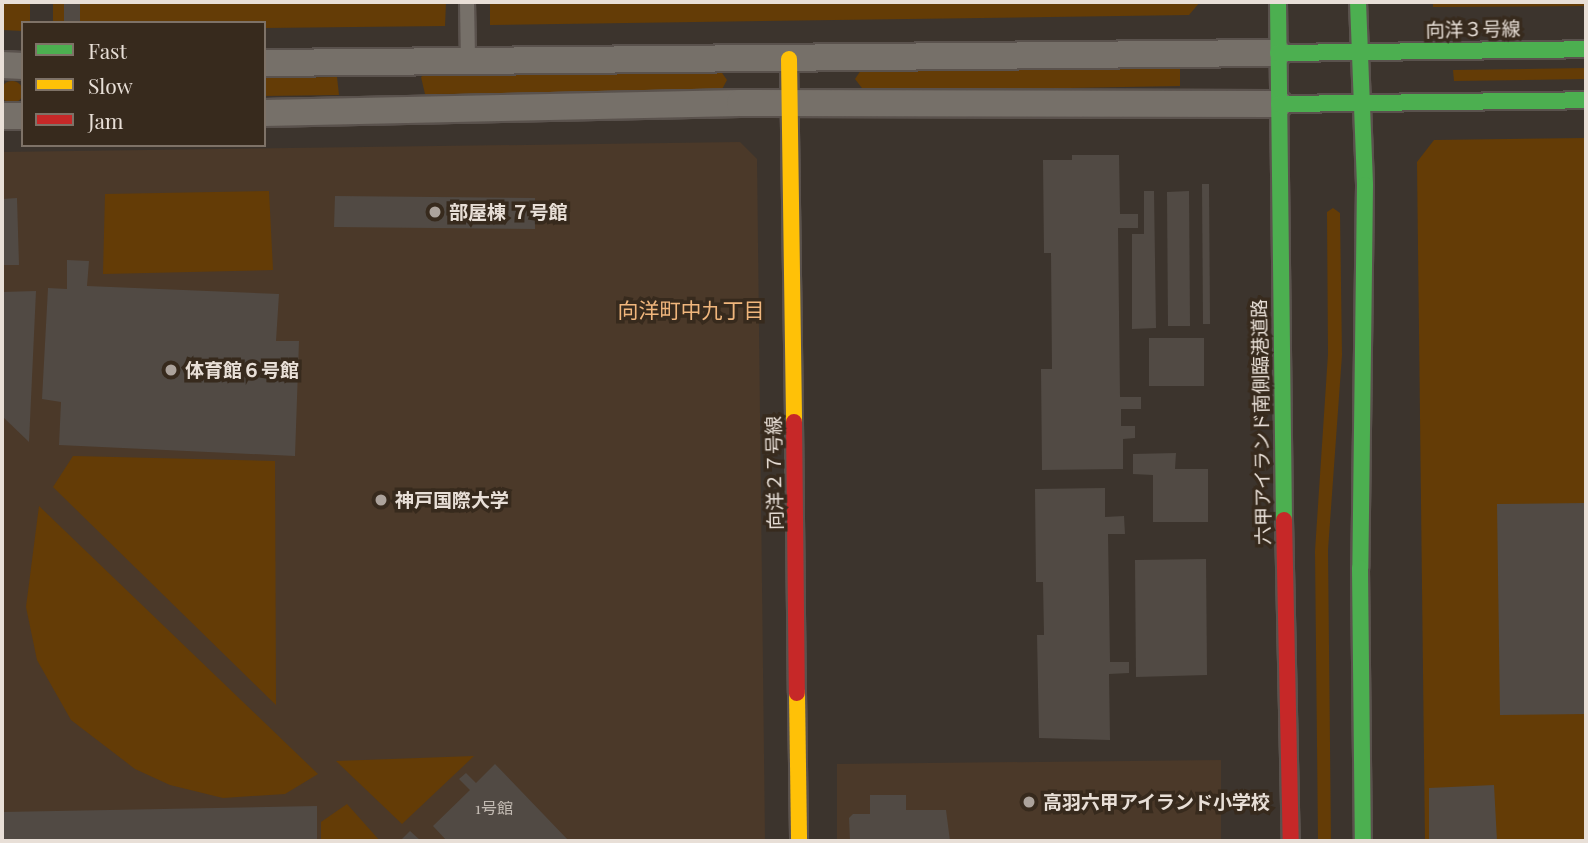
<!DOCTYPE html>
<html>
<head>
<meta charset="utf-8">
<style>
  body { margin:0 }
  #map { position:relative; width:1588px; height:843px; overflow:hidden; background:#3c342d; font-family:"Playfair Display","Noto Sans JP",serif }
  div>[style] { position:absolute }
  .built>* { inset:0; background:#4b3929 }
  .green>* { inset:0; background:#643c06 }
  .round { border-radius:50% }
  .building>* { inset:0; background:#514a44 }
  .roads { filter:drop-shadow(2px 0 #5a524d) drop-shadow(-2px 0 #5a524d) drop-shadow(0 2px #5a524d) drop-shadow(0 -2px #5a524d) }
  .lane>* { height:14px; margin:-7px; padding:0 7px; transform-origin:7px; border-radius:7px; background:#767069 }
  .street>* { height:26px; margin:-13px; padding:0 13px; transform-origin:13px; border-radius:13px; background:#767069 }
  .fast>* { height:16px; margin:-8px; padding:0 8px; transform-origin:8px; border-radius:8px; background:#4caf50 }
  .slow>* { height:16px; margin:-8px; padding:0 8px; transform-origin:8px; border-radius:8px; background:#ffc107 }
  .jam>* { height:16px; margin:-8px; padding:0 8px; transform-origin:8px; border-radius:8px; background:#c62828 }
  .dots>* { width:19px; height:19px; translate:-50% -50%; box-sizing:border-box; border:4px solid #372a1d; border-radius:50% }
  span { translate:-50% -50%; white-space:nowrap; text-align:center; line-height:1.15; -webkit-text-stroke:7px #372a1d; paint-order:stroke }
  .number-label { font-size:16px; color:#c2bab2 }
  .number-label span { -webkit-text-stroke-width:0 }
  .street-label { font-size:19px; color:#e8dfd7 }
  .poi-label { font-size:19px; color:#e8dfd7; font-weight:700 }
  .left { translate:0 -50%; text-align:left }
  .neighbourhood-label { font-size:21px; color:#f0b67c }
  .frame { position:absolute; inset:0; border:4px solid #e8dfd7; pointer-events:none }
  .legend { position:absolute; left:21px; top:21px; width:245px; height:126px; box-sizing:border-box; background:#372a1d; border:2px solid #7e7267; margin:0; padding:9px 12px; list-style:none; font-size:21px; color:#e8dfd7 }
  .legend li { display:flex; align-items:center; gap:14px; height:35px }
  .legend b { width:35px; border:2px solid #7e7267 }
</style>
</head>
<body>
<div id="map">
  <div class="built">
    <div style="clip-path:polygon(740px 142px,757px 159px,765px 841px,2px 841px,2px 152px)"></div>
    <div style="clip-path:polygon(1221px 760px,1221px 841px,837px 841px,837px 764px)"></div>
  </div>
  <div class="green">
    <div style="clip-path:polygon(2px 2px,30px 2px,30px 23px,23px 23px,23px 31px,2px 30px)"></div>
    <div style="clip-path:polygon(53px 2px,446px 2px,445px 26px,264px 28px,264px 23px,53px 23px)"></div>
    <div style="clip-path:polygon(490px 2px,1200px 2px,1189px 15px,490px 25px)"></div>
    <div style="clip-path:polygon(1433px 2px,1586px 2px,1586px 6px,1433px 7px)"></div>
    <div style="clip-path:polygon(1180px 64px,1180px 86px,865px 92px,855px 79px,861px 70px)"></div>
    <div style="clip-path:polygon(1586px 68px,1586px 79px,1454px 81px,1453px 70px)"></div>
    <div style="clip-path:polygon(720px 70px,727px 80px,720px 93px,425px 94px,421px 77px,427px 73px)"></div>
    <div style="clip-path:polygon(337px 77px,339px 95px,264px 96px,264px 78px)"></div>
    <div class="round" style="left:1px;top:81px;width:22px;height:22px"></div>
    <div style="clip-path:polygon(1586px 138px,1586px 841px,1425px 841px,1417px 162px,1434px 140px)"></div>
    <div style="clip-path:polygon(269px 191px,273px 270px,103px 274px,105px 194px)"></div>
    <div style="clip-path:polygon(1333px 208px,1340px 213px,1342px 355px,1328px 550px,1331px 841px,1318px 841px,1315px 551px,1328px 354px,1327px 212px)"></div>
    <div style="clip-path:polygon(73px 456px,275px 461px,276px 705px,53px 487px)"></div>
    <div style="clip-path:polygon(39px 506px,318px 774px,285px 794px,223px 798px,170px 785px,135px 769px,71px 720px,37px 660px,26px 607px)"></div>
    <div style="clip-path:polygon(474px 756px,402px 824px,336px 761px)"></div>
    <div style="clip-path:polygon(347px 804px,380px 841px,321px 841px,321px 822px)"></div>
  </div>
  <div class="building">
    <div style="clip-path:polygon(64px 2px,80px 2px,80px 23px,64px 23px)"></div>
    <div style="clip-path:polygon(1072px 155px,1119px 155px,1120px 214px,1138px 214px,1138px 228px,1118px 228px,1120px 397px,1141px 397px,1141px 409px,1121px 409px,1121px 426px,1135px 426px,1135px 438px,1123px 439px,1123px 469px,1042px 470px,1041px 369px,1052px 369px,1051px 253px,1044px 253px,1043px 160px,1072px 160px)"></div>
    <div style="clip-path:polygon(1202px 184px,1209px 184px,1210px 324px,1203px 324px)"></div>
    <div style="clip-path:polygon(1144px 191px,1154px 191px,1156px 328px,1132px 329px,1132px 234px,1144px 234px)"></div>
    <div style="clip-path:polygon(1189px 191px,1190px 326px,1168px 326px,1167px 192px)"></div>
    <div style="clip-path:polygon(335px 196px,535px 198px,535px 229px,334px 227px)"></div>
    <div style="clip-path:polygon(17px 198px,19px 265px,2px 265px,2px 199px)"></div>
    <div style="clip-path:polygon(67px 260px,89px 261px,87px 286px,279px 294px,276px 341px,299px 341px,295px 456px,59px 445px,61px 402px,42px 399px,48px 288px,67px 289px)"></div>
    <div style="clip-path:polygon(36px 291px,29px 442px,2px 416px,2px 292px)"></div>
    <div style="clip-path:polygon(1149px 338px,1204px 338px,1204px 386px,1149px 386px)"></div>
    <div style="clip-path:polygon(1176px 453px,1175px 469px,1208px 469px,1208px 522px,1153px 522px,1153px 475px,1133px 474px,1133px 454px)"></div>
    <div style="clip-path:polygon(1105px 488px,1105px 517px,1124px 516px,1125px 534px,1108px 534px,1110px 662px,1129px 662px,1129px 673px,1109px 674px,1110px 740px,1039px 738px,1037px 635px,1044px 635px,1043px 582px,1036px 582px,1035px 489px)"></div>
    <div style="clip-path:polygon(1586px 503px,1586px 714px,1500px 715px,1497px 504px)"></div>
    <div style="clip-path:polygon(1206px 559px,1207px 675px,1136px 677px,1135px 560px)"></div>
    <div style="clip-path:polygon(495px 764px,569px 841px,447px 841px,433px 826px,470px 790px,459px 779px,466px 773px,476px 783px)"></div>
    <div style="clip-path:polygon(1494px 785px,1497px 841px,1429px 841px,1429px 788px)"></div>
    <div style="clip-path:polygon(870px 795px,906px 795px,906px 810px,946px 810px,950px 841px,850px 841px,849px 818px,853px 814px,870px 814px)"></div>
    <div style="clip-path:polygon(317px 806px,317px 841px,2px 841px,2px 812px)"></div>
    <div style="clip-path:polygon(410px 831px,421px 841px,400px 841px)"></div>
  </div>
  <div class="roads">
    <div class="lane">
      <div style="left:467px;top:2px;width:59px;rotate:89deg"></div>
    </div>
    <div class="street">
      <div style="left:264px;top:63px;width:1014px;rotate:-0.57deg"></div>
      <div style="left:2px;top:65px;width:21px;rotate:3deg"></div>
      <div style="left:264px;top:113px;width:476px;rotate:-1.2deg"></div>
      <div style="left:740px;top:103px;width:539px;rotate:0.11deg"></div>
      <div style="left:2px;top:116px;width:21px"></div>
    </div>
    <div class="fast">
      <div style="left:1278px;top:2px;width:518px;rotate:89.34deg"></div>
      <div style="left:1358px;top:2px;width:183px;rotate:87.8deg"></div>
      <div style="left:1365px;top:185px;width:383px;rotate:90.7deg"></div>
      <div style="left:1360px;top:568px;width:273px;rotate:89.4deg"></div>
      <div style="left:1278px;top:53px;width:308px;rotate:-0.7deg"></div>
      <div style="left:1279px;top:104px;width:307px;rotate:-0.7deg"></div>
    </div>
    <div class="slow">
      <div style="left:789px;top:59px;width:363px;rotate:89.2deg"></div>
      <div style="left:797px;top:693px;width:148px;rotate:89.2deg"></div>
    </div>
    <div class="jam">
      <div style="left:794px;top:422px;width:271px;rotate:89.4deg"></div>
      <div style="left:1284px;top:520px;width:321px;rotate:88.8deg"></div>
    </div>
  </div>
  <div class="dots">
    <div style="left:435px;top:212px;background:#aca39c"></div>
    <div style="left:171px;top:370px;background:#aca39c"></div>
    <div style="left:381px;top:500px;background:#aca39c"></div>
    <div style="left:1029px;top:802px;background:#aca39c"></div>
  </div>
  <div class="number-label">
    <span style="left:494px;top:808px">1号館</span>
  </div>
  <div class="street-label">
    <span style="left:1473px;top:29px;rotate:-1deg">向洋３号線</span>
    <span style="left:1261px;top:422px;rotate:-91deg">六甲アイランド南側臨港道路</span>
    <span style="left:774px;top:473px;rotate:-91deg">向洋２７号線</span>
  </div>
  <div class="poi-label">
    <span class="left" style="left:449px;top:212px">部屋棟 ７号館</span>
    <span class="left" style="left:185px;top:370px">体育館６号館</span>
    <span class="left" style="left:395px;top:500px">神戸国際大学</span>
    <span class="left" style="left:1043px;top:802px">高羽六甲アイランド小学校</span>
  </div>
  <div class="neighbourhood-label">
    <span style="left:691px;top:309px">向洋町中九丁目</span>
  </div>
  <div class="frame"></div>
  <ul class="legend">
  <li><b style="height:9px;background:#4caf50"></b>Fast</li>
  <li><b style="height:9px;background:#ffc107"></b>Slow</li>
  <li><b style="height:9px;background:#c62828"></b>Jam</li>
  </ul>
</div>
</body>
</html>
